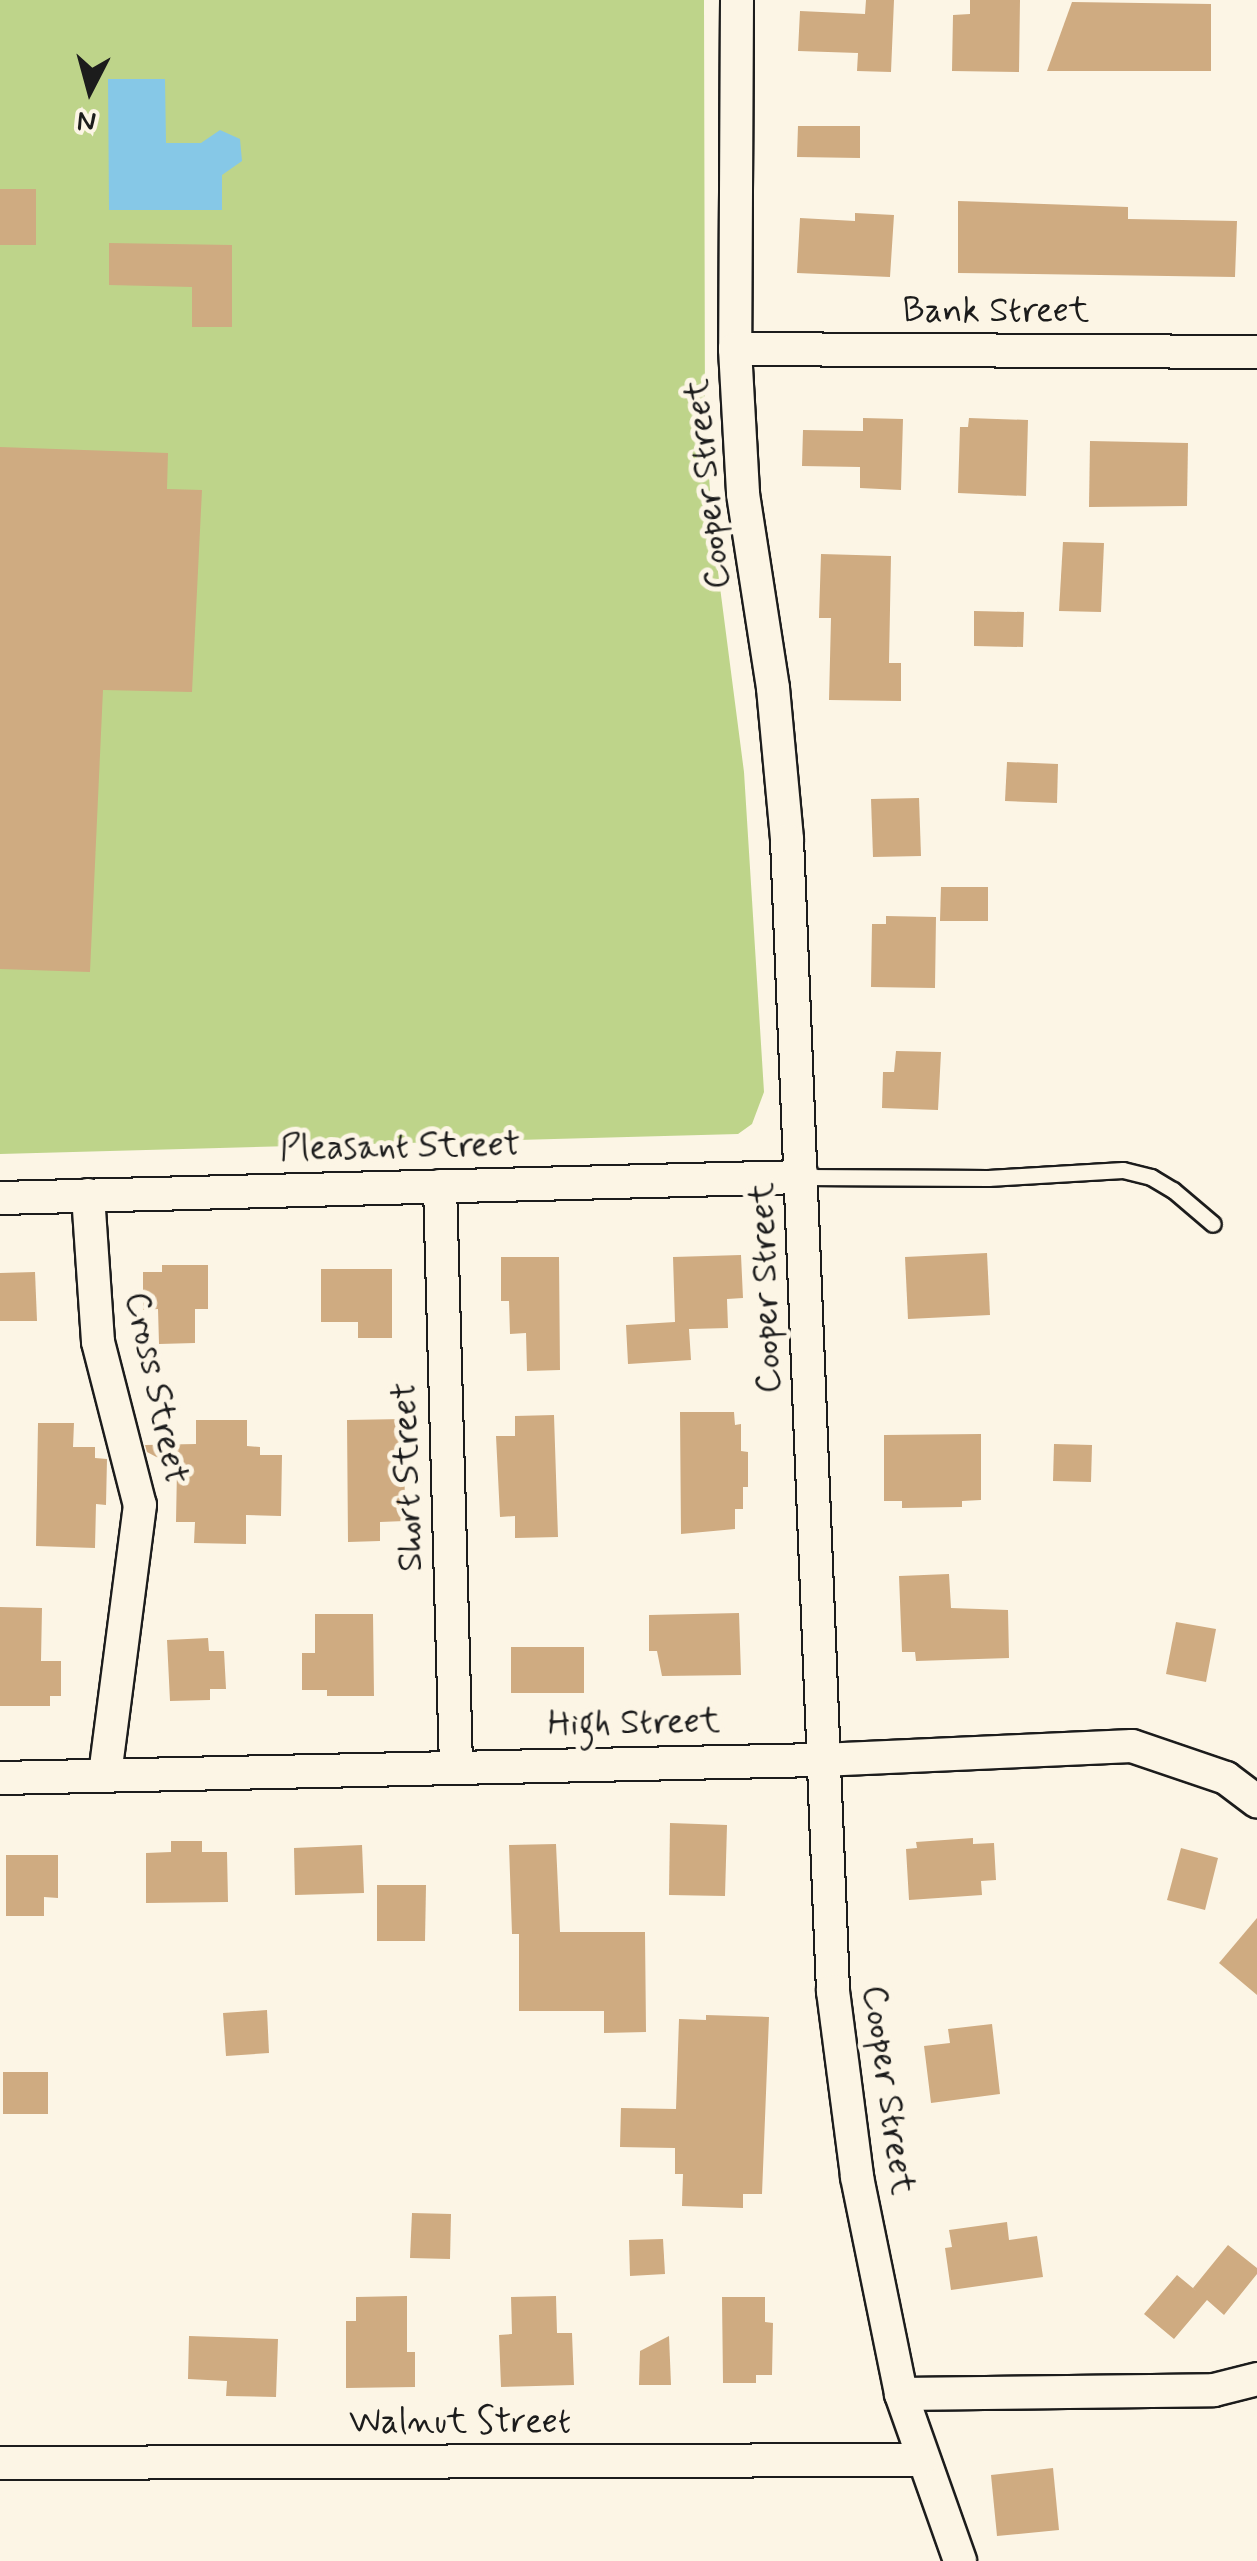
<!DOCTYPE html>
<html>
<head>
<meta charset="utf-8">
<style>
  body { margin:0 }
  #map { position:relative; width:1257px; height:2561px; overflow:hidden; background:#fcf5e5; font-family:Mynerve,sans-serif }
  div>[style] { position:absolute }
  .green>* { inset:0; background:#bed48a }
  .water>* { inset:0; background:#86c8e7 }
  .building>* { inset:0; background:#cfab81 }
  .roads { filter:drop-shadow(2px 0 #1c1c1c) drop-shadow(-2px 0 #1c1c1c) drop-shadow(0 2px #1c1c1c) drop-shadow(0 -2px #1c1c1c) }
  .service>* { height:15px; margin:-7.5px; padding:0 7.5px; transform-origin:7.5px; border-radius:7.5px; background:#fcf5e5 }
  .minor>* { height:32px; margin:-16px; padding:0 16px; transform-origin:16px; border-radius:16px; background:#fcf5e5 }
  span { translate:-50% -50%; white-space:nowrap; text-align:center; line-height:1.15; -webkit-text-stroke:10px #fcf5e5; paint-order:stroke }
  .street-label { font-size:35px; color:#1c1c1c }
  .north { position:absolute; left:40px; top:40px; width:100px; height:100px; -webkit-text-stroke:8px #fcf5e5; paint-order:stroke; rotate:186deg; font-size:28px; font-weight:700; line-height:40px; text-align:center; color:#1c1c1c }
  .north::after { content:''; display:block; margin:auto; width:35px; height:45px; background:#1c1c1c; clip-path:polygon(50% 0,100% 100%,50% 72%,0 100%) }
</style>
</head>
<body>
<div id="map">
  <div class="green">
    <div style="clip-path:polygon(0 0,704px 0,705px 426px,714px 541px,744px 772px,764px 1092px,752px 1124px,738px 1134px,0 1154px)"></div>
  </div>
  <div class="water">
    <div style="clip-path:polygon(108px 79px,165px 79px,166px 143px,201px 143px,220px 130px,240px 139px,242px 161px,222px 175px,222px 210px,109px 210px)"></div>
  </div>
  <div class="building">
    <div style="clip-path:polygon(866px 0,894px 0,891px 72px,857px 71px,858px 53px,798px 51px,800px 11px,865px 14px)"></div>
    <div style="clip-path:polygon(970px 0,1020px 0,1019px 72px,952px 71px,953px 15px,970px 14px)"></div>
    <div style="clip-path:polygon(1072px 2px,1211px 4px,1211px 71px,1047px 71px)"></div>
    <div style="clip-path:polygon(798px 126px,860px 126px,860px 158px,797px 157px)"></div>
    <div style="clip-path:polygon(0 189px,36px 189px,36px 245px,0 245px)"></div>
    <div style="clip-path:polygon(958px 201px,1128px 207px,1128px 219px,1237px 221px,1235px 277px,958px 273px)"></div>
    <div style="clip-path:polygon(855px 213px,894px 215px,890px 277px,797px 273px,800px 218px,855px 221px)"></div>
    <div style="clip-path:polygon(109px 243px,232px 245px,232px 327px,192px 327px,192px 287px,109px 285px)"></div>
    <div style="clip-path:polygon(863px 418px,903px 419px,901px 490px,860px 488px,860px 467px,802px 466px,803px 430px,863px 431px)"></div>
    <div style="clip-path:polygon(969px 418px,1028px 420px,1026px 496px,958px 493px,960px 427px,968px 427px)"></div>
    <div style="clip-path:polygon(1090px 441px,1188px 443px,1187px 506px,1089px 507px)"></div>
    <div style="clip-path:polygon(0 447px,168px 453px,167px 489px,202px 490px,192px 692px,103px 690px,90px 972px,0 969px)"></div>
    <div style="clip-path:polygon(1063px 542px,1104px 543px,1101px 612px,1059px 611px)"></div>
    <div style="clip-path:polygon(821px 554px,891px 556px,889px 663px,901px 663px,901px 701px,829px 700px,831px 618px,819px 618px)"></div>
    <div style="clip-path:polygon(974px 611px,1024px 612px,1023px 647px,974px 646px)"></div>
    <div style="clip-path:polygon(1007px 762px,1058px 764px,1057px 803px,1005px 801px)"></div>
    <div style="clip-path:polygon(919px 798px,921px 856px,873px 857px,871px 799px)"></div>
    <div style="clip-path:polygon(941px 887px,988px 887px,988px 921px,940px 921px)"></div>
    <div style="clip-path:polygon(886px 916px,936px 917px,935px 988px,871px 987px,872px 924px,886px 924px)"></div>
    <div style="clip-path:polygon(896px 1051px,941px 1052px,938px 1110px,882px 1108px,883px 1072px,894px 1072px)"></div>
    <div style="clip-path:polygon(987px 1253px,990px 1315px,908px 1319px,905px 1257px)"></div>
    <div style="clip-path:polygon(741px 1255px,743px 1298px,727px 1299px,728px 1328px,689px 1329px,691px 1360px,628px 1364px,626px 1325px,675px 1322px,673px 1257px)"></div>
    <div style="clip-path:polygon(501px 1257px,559px 1257px,560px 1370px,527px 1371px,526px 1333px,510px 1334px,509px 1301px,501px 1301px)"></div>
    <div style="clip-path:polygon(162px 1265px,208px 1265px,208px 1309px,195px 1309px,195px 1343px,159px 1344px,158px 1309px,143px 1310px,143px 1272px,162px 1272px)"></div>
    <div style="clip-path:polygon(321px 1269px,392px 1269px,392px 1338px,358px 1338px,358px 1322px,321px 1322px)"></div>
    <div style="clip-path:polygon(35px 1272px,37px 1321px,0 1321px,0 1273px)"></div>
    <div style="clip-path:polygon(680px 1412px,734px 1412px,735px 1425px,741px 1424px,741px 1451px,748px 1452px,748px 1487px,743px 1487px,743px 1509px,735px 1509px,735px 1529px,681px 1534px)"></div>
    <div style="clip-path:polygon(554px 1415px,558px 1537px,515px 1538px,515px 1516px,500px 1517px,496px 1436px,515px 1436px,515px 1416px)"></div>
    <div style="clip-path:polygon(404px 1419px,405px 1521px,380px 1522px,380px 1541px,348px 1542px,347px 1420px)"></div>
    <div style="clip-path:polygon(196px 1420px,247px 1420px,247px 1446px,260px 1447px,260px 1455px,282px 1455px,281px 1516px,246px 1515px,246px 1544px,194px 1543px,195px 1522px,176px 1522px,177px 1468px,147px 1452px,145px 1445px,196px 1444px)"></div>
    <div style="clip-path:polygon(38px 1423px,74px 1423px,73px 1447px,95px 1447px,95px 1458px,107px 1459px,106px 1505px,96px 1504px,95px 1548px,36px 1546px)"></div>
    <div style="clip-path:polygon(981px 1434px,981px 1500px,962px 1501px,962px 1507px,902px 1508px,902px 1501px,884px 1501px,884px 1435px)"></div>
    <div style="clip-path:polygon(1054px 1444px,1092px 1445px,1091px 1482px,1053px 1481px)"></div>
    <div style="clip-path:polygon(949px 1574px,951px 1608px,1008px 1610px,1009px 1658px,916px 1661px,915px 1652px,902px 1652px,899px 1576px)"></div>
    <div style="clip-path:polygon(0 1607px,42px 1608px,41px 1661px,61px 1661px,61px 1696px,50px 1696px,50px 1706px,0 1706px)"></div>
    <div style="clip-path:polygon(739px 1613px,741px 1675px,662px 1676px,657px 1651px,649px 1651px,649px 1615px)"></div>
    <div style="clip-path:polygon(315px 1614px,373px 1614px,374px 1696px,327px 1696px,327px 1690px,302px 1690px,302px 1653px,315px 1653px)"></div>
    <div style="clip-path:polygon(1176px 1622px,1216px 1629px,1206px 1682px,1166px 1674px)"></div>
    <div style="clip-path:polygon(208px 1638px,209px 1651px,224px 1651px,226px 1689px,210px 1689px,210px 1700px,170px 1701px,167px 1640px)"></div>
    <div style="clip-path:polygon(511px 1647px,584px 1647px,584px 1693px,511px 1693px)"></div>
    <div style="clip-path:polygon(670px 1823px,727px 1825px,725px 1896px,669px 1895px)"></div>
    <div style="clip-path:polygon(973px 1838px,973px 1844px,994px 1843px,996px 1880px,981px 1881px,982px 1895px,909px 1900px,906px 1849px,917px 1848px,916px 1842px)"></div>
    <div style="clip-path:polygon(171px 1841px,202px 1841px,202px 1852px,227px 1852px,228px 1902px,146px 1903px,146px 1853px,171px 1852px)"></div>
    <div style="clip-path:polygon(556px 1844px,560px 1932px,645px 1932px,646px 2032px,604px 2033px,604px 2011px,519px 2011px,519px 1934px,512px 1934px,509px 1845px)"></div>
    <div style="clip-path:polygon(362px 1845px,364px 1893px,295px 1895px,294px 1848px)"></div>
    <div style="clip-path:polygon(1181px 1848px,1218px 1858px,1205px 1910px,1167px 1900px)"></div>
    <div style="clip-path:polygon(6px 1855px,58px 1855px,58px 1898px,44px 1897px,44px 1916px,6px 1916px)"></div>
    <div style="clip-path:polygon(377px 1885px,426px 1885px,425px 1941px,377px 1941px)"></div>
    <div style="clip-path:polygon(1257px 1918px,1257px 1995px,1219px 1963px)"></div>
    <div style="clip-path:polygon(267px 2010px,269px 2053px,226px 2056px,223px 2013px)"></div>
    <div style="clip-path:polygon(706px 2015px,769px 2017px,762px 2194px,743px 2194px,743px 2208px,682px 2206px,683px 2174px,675px 2174px,675px 2148px,620px 2147px,621px 2108px,676px 2109px,679px 2019px,706px 2020px)"></div>
    <div style="clip-path:polygon(992px 2024px,1000px 2094px,931px 2103px,924px 2046px,950px 2043px,948px 2029px)"></div>
    <div style="clip-path:polygon(3px 2072px,48px 2072px,48px 2114px,3px 2114px)"></div>
    <div style="clip-path:polygon(412px 2213px,451px 2214px,450px 2259px,410px 2258px)"></div>
    <div style="clip-path:polygon(1007px 2222px,1009px 2240px,1037px 2236px,1043px 2277px,951px 2290px,945px 2248px,952px 2247px,949px 2230px)"></div>
    <div style="clip-path:polygon(663px 2239px,665px 2274px,630px 2276px,629px 2240px)"></div>
    <div style="clip-path:polygon(1228px 2245px,1257px 2268px,1257px 2274px,1224px 2315px,1207px 2300px,1174px 2339px,1144px 2314px,1177px 2275px,1199px 2293px,1193px 2288px)"></div>
    <div style="clip-path:polygon(407px 2296px,407px 2352px,415px 2352px,415px 2387px,346px 2388px,346px 2321px,356px 2321px,356px 2297px)"></div>
    <div style="clip-path:polygon(556px 2296px,557px 2333px,572px 2333px,574px 2385px,501px 2387px,499px 2335px,512px 2334px,511px 2297px)"></div>
    <div style="clip-path:polygon(722px 2297px,765px 2297px,765px 2322px,773px 2323px,772px 2375px,756px 2375px,756px 2383px,723px 2383px)"></div>
    <div style="clip-path:polygon(189px 2336px,278px 2339px,276px 2397px,226px 2396px,227px 2381px,188px 2379px)"></div>
    <div style="clip-path:polygon(669px 2336px,671px 2385px,639px 2385px,640px 2351px)"></div>
    <div style="clip-path:polygon(1053px 2468px,1059px 2530px,997px 2536px,991px 2475px)"></div>
  </div>
  <div class="roads">
    <div class="service">
      <div style="left:803px;top:1177px;width:185px;rotate:0.3deg"></div>
      <div style="left:988px;top:1178px;width:135px;rotate:-3.4deg"></div>
      <div style="left:1123px;top:1170px;width:29px;rotate:14deg"></div>
      <div style="left:1151px;top:1177px;width:26px;rotate:31deg"></div>
      <div style="left:1173px;top:1190px;width:52px;rotate:40.4deg"></div>
    </div>
    <div class="minor">
      <div style="left:737px;top:0;width:349px;rotate:90.3deg"></div>
      <div style="left:735px;top:349px;width:145px;rotate:86.8deg"></div>
      <div style="left:743px;top:494px;width:196px;rotate:81.2deg"></div>
      <div style="left:773px;top:688px;width:153px;rotate:84.7deg"></div>
      <div style="left:787px;top:840px;width:1152px;rotate:87.71deg"></div>
      <div style="left:833px;top:1991px;width:188px;rotate:82.6deg"></div>
      <div style="left:857px;top:2177px;width:221px;rotate:78.5deg"></div>
      <div style="left:901px;top:2394px;width:177px;rotate:70.5deg"></div>
      <div style="left:735px;top:349px;width:522px;rotate:0.33deg"></div>
      <div style="left:440px;top:1186px;width:580px;rotate:88.42deg"></div>
      <div style="left:88px;top:1195px;width:147px;rotate:86.1deg"></div>
      <div style="left:98px;top:1342px;width:168px;rotate:75.6deg"></div>
      <div style="left:140px;top:1505px;width:273px;rotate:97.4deg"></div>
      <div style="left:0;top:1198px;width:803px;rotate:-1.5deg"></div>
      <div style="left:0;top:1778px;width:821px;rotate:-1.26deg"></div>
      <div style="left:821px;top:1760px;width:311px;rotate:-2.6deg"></div>
      <div style="left:1132px;top:1746px;width:99px;rotate:18.8deg"></div>
      <div style="left:1226px;top:1778px;width:39px;rotate:37deg"></div>
      <div style="left:901px;top:2394px;width:313px;rotate:-0.7deg"></div>
      <div style="left:1214px;top:2390px;width:44px;rotate:-14.3deg"></div>
      <div style="left:0;top:2463px;width:921px;rotate:-0.19deg"></div>
    </div>
  </div>
  <div class="street-label">
    <span style="left:996px;top:311px">Bank Street</span>
    <span style="left:708px;top:484px;rotate:-96deg">Cooper Street</span>
    <span style="left:400px;top:1147px;rotate:-1deg">Pleasant Street</span>
    <span style="left:766px;top:1288px;rotate:-92deg">Cooper Street</span>
    <span style="left:156px;top:1388px;rotate:78deg">Cross Street</span>
    <span style="left:408px;top:1477px;rotate:-92deg">Short Street</span>
    <span style="left:634px;top:1723px;rotate:-1deg">High Street</span>
    <span style="left:888px;top:2090px;rotate:82deg">Cooper Street</span>
    <span style="left:460px;top:2422px">Walnut Street</span>
  </div>
  <div class="north">N</div>
</div>
</body>
</html>
